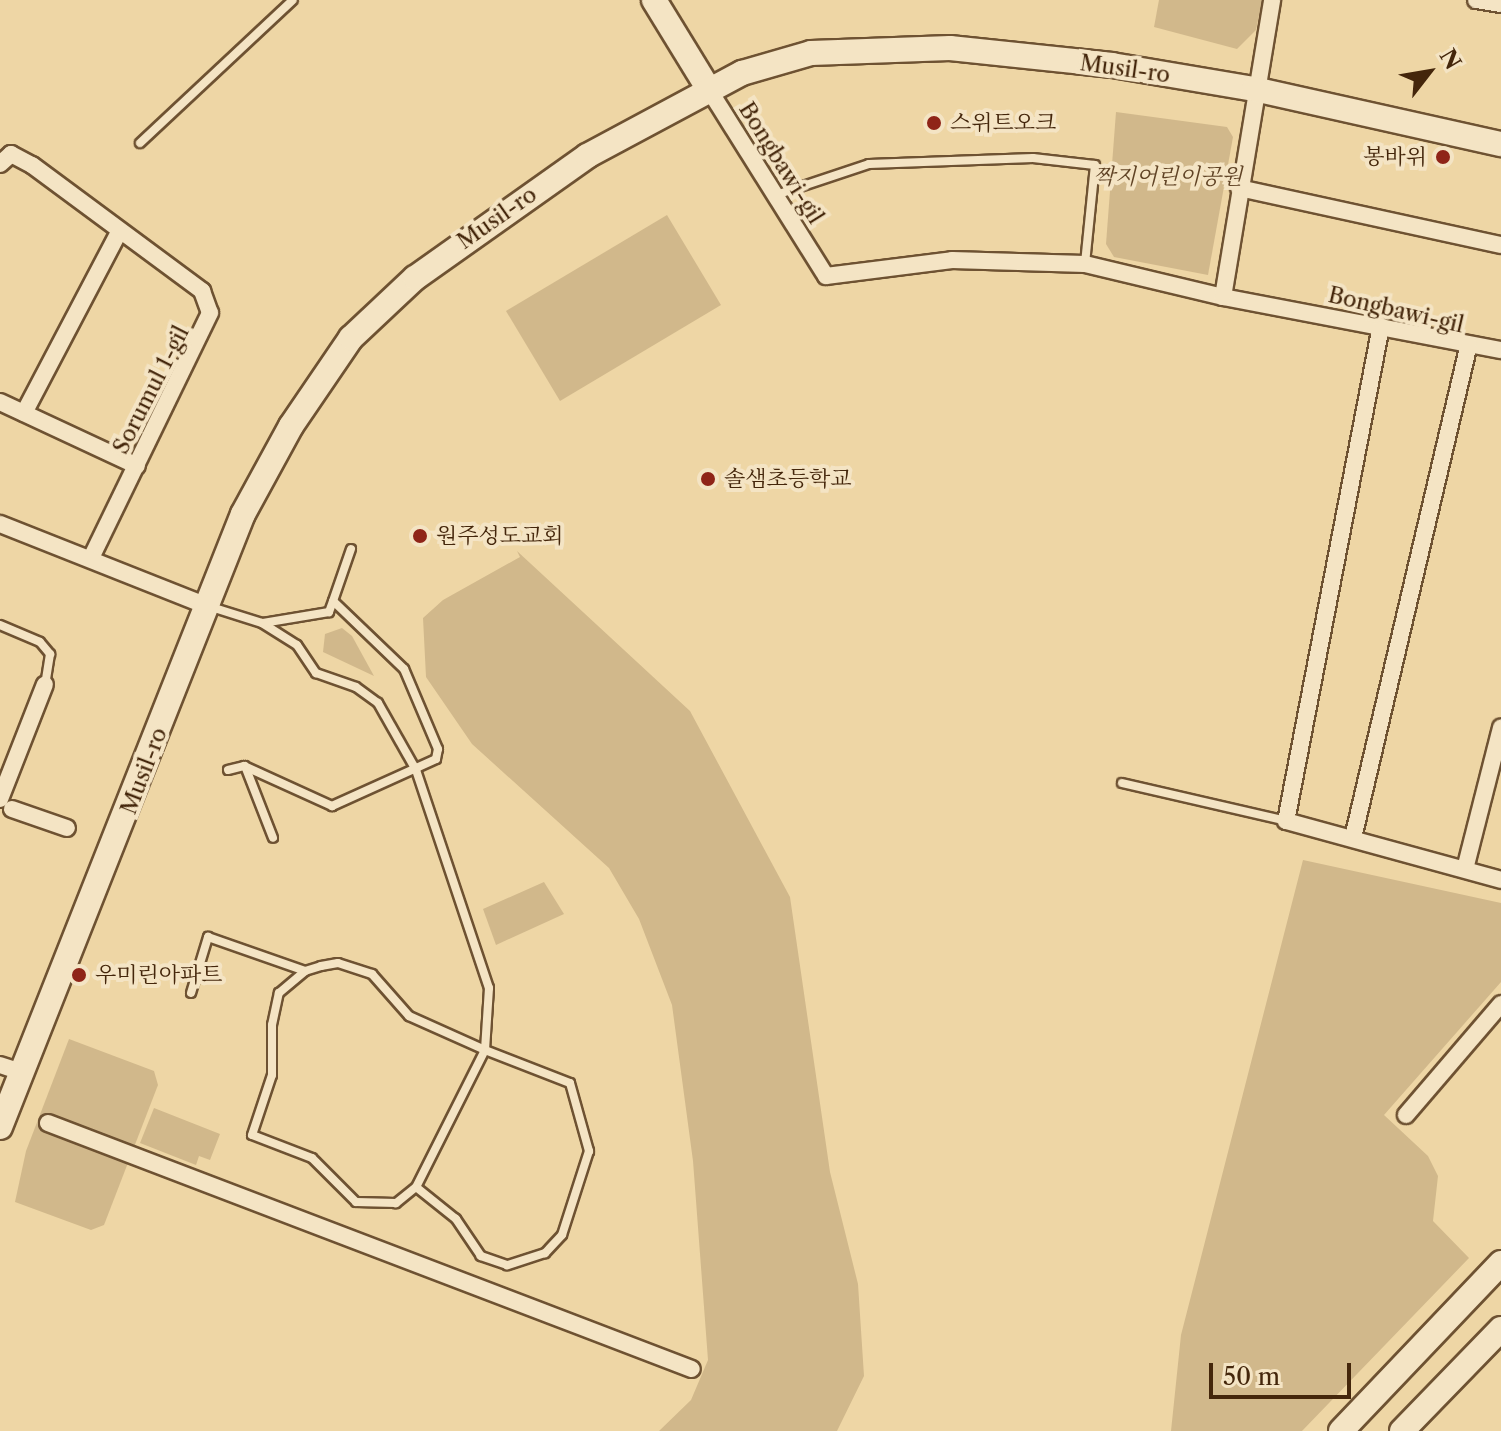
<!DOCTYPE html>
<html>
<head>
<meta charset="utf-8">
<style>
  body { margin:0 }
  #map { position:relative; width:1501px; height:1431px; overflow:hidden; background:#eed6a5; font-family:"Libre Caslon Text","Noto Serif KR",serif }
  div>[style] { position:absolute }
  .green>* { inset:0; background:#d1b88b }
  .roads { filter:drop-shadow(2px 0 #6e5232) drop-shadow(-2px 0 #6e5232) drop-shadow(0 2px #6e5232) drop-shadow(0 -2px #6e5232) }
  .lane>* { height:8px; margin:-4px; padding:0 4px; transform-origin:4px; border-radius:4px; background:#f4e4c4 }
  .street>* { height:16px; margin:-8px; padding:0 8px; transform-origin:8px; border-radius:8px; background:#f4e4c4 }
  .secondary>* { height:24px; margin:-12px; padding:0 12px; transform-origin:12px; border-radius:12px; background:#f4e4c4 }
  .dots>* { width:22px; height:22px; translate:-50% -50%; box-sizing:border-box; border:4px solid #f4e4c4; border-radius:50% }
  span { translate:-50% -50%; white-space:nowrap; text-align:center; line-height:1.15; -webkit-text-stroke:8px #f4e4c4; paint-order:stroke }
  .street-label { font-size:22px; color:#44260b }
  .poi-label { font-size:22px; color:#44260b }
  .left { translate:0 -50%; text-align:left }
  .right { translate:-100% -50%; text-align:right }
  .park-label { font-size:22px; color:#604325; font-style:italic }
  .north { position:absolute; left:1389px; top:32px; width:80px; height:80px; -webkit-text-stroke:6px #f4e4c4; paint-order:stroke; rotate:59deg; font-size:22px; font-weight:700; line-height:32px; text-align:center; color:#44260b }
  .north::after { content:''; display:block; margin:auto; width:28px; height:36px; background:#44260b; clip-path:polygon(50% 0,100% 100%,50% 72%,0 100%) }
  .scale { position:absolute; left:1209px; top:1363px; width:142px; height:36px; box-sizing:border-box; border:4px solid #44260b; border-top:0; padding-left:10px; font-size:24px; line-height:28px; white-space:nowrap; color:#44260b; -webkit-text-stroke:6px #f4e4c4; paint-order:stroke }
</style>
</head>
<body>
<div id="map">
  <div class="green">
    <div style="clip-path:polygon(1159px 0,1262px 0,1256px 30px,1237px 49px,1154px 27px)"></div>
    <div style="clip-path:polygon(1116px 112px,1227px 127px,1233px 137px,1208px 275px,1114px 257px,1106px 244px)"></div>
    <div style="clip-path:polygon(667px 215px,721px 305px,560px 401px,506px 311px)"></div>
    <div style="clip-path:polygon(517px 551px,690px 711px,790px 897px,830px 1172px,858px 1284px,864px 1376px,837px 1431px,659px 1431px,691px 1400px,708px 1360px,693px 1161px,672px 1005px,639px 919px,609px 868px,472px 744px,426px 677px,423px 618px,443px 600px,520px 557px)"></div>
    <div style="clip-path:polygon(342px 628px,352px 636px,374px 676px,323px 652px,325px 634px)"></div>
    <div style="clip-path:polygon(1303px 860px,1501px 903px,1501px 982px,1384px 1115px,1428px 1156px,1438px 1176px,1433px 1221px,1469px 1258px,1302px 1431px,1171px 1431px,1181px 1335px)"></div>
    <div style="clip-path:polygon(544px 882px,564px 914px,496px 945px,483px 909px)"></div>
    <div style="clip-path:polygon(69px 1039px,154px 1071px,158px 1085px,104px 1225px,91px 1230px,15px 1202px,26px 1151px)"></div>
    <div style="clip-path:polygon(154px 1108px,220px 1134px,210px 1160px,199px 1156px,196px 1165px,140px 1143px)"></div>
  </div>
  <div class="roads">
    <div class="lane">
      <div style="left:140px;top:143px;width:209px;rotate:-43.1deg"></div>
      <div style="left:776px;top:195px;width:98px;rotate:-18.4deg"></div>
      <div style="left:869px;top:164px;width:164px;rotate:-2.1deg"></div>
      <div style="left:1033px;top:158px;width:62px;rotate:6.4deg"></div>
      <div style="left:1095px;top:165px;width:99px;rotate:95.8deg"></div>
      <div style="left:333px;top:601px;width:55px;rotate:-70.9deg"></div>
      <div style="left:208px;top:606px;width:57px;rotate:17.5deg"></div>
      <div style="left:262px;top:623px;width:41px;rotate:32.2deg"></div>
      <div style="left:297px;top:645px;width:34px;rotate:56deg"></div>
      <div style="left:316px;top:673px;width:42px;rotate:19.3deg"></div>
      <div style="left:356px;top:687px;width:27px;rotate:36deg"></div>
      <div style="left:378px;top:703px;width:77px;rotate:60.4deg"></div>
      <div style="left:416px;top:770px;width:230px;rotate:71.5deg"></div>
      <div style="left:489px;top:988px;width:62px;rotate:93.7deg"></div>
      <div style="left:485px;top:1050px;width:153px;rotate:116.7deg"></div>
      <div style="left:416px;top:1187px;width:26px;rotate:141deg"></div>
      <div style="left:396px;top:1203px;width:40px;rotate:-178.6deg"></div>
      <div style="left:356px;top:1202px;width:62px;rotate:-135deg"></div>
      <div style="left:312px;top:1158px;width:64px;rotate:-159deg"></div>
      <div style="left:252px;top:1135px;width:63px;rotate:-71.6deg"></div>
      <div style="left:272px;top:1075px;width:50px;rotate:-90deg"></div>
      <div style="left:272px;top:1025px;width:33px;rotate:-78deg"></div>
      <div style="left:279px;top:993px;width:34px;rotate:-40deg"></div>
      <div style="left:305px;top:971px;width:17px;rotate:-17deg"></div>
      <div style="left:321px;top:966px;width:17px;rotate:-10deg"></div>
      <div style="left:338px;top:963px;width:36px;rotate:18deg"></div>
      <div style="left:372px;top:974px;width:56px;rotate:48.6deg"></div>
      <div style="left:409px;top:1016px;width:83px;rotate:24.1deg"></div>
      <div style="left:485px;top:1050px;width:91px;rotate:21.2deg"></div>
      <div style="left:570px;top:1083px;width:71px;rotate:74.4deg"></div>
      <div style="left:589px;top:1151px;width:88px;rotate:107.8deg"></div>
      <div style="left:562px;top:1235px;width:25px;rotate:133deg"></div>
      <div style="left:545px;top:1253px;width:40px;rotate:162deg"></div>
      <div style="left:507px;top:1265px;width:28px;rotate:-161deg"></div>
      <div style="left:481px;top:1256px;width:45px;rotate:-124deg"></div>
      <div style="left:456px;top:1219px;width:51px;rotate:-141.3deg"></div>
      <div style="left:0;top:625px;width:43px;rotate:23deg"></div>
      <div style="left:40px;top:642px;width:16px;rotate:50deg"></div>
      <div style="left:50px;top:654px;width:30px;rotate:99deg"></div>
      <div style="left:245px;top:766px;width:77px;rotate:68.7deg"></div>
      <div style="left:228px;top:770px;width:16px;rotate:-14deg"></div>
      <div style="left:244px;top:766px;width:97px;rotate:24.4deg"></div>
      <div style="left:332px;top:806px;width:114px;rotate:-24.3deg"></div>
      <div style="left:436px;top:759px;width:10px;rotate:-79deg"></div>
      <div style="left:438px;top:749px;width:87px;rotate:-113deg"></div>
      <div style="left:404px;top:669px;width:98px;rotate:-136.2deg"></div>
      <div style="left:333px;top:601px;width:12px;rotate:110deg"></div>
      <div style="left:329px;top:612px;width:67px;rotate:170.5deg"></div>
      <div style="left:1122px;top:783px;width:168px;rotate:13deg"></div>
      <div style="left:191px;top:993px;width:59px;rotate:-73.1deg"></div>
      <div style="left:208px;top:937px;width:103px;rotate:19.3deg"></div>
    </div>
    <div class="street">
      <div style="left:1476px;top:0;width:25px;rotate:9deg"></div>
      <div style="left:708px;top:88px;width:222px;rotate:57.9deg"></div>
      <div style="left:826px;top:276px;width:127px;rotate:-7.2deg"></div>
      <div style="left:952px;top:260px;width:133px;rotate:1.7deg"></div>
      <div style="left:1085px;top:264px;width:142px;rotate:13.4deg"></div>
      <div style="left:1223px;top:297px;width:283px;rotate:10.8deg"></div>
      <div style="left:0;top:164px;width:15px;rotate:-42deg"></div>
      <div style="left:11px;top:154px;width:24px;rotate:28deg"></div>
      <div style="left:32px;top:165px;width:212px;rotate:36.5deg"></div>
      <div style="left:202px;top:291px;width:23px;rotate:70deg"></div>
      <div style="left:210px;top:313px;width:272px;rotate:115.9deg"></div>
      <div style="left:1239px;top:188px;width:268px;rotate:12.3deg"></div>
      <div style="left:1223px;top:297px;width:301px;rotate:-80.6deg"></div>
      <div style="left:1381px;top:326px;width:504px;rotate:100.86deg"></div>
      <div style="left:1286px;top:821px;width:223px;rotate:15.3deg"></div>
      <div style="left:0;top:402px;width:151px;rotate:25deg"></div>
      <div style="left:24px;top:413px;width:204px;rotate:-62.3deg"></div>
      <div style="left:0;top:524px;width:223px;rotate:21.6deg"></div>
      <div style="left:0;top:799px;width:123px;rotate:-68.6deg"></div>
      <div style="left:12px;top:809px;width:58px;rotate:19.1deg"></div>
      <div style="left:1353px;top:838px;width:507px;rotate:-76.79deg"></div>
      <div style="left:1465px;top:869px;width:146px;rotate:-75.7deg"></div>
      <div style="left:0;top:1065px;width:22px;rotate:18deg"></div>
      <div style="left:1406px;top:1115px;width:146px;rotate:-49.4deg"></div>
      <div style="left:48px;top:1123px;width:689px;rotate:20.91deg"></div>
    </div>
    <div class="secondary">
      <div style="left:654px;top:0;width:103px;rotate:58.5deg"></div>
      <div style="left:0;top:1127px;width:659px;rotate:-68.38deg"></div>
      <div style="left:243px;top:514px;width:100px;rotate:-61.4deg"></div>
      <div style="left:291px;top:426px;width:107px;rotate:-55.7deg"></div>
      <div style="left:351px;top:338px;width:88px;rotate:-43.2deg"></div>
      <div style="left:415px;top:278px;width:211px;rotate:-35.3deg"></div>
      <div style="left:587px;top:156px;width:176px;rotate:-28.2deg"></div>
      <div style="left:742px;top:73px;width:72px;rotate:-16.2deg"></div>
      <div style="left:811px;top:53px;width:139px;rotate:-2.1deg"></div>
      <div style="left:950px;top:48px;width:163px;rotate:6deg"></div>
      <div style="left:1112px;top:65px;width:144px;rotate:9.6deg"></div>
      <div style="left:1254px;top:89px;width:253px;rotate:12.6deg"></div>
      <div style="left:1341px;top:1431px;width:232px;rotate:-46.4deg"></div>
      <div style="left:1402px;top:1431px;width:142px;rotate:-45.9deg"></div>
    </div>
  </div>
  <div class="dots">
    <div style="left:934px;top:123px;background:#8f2418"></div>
    <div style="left:1443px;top:157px;background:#8f2418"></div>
    <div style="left:708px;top:479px;background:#8f2418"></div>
    <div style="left:420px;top:536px;background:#8f2418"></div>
    <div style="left:79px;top:975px;background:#8f2418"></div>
  </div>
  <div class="street-label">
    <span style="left:1125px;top:69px;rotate:8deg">Musil-ro</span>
    <span style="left:781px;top:163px;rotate:58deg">Bongbawi-gil</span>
    <span style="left:497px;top:218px;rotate:-35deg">Musil-ro</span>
    <span style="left:1396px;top:310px;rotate:13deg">Bongbawi-gil</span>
    <span style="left:151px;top:390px;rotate:-63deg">Sorumul 1-gil</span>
    <span style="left:144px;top:771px;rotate:-69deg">Musil-ro</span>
  </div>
  <div class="poi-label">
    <span class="left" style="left:950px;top:123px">스위트오크</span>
    <span class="right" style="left:1427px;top:157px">봉바위</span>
    <span class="left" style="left:724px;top:479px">솔샘초등학교</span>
    <span class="left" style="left:436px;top:536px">원주성도교회</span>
    <span class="left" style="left:95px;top:975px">우미린아파트</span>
  </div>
  <div class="park-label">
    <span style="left:1168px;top:177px">짝지어린이공원</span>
  </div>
  <div class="north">N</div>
  <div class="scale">50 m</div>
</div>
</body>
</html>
